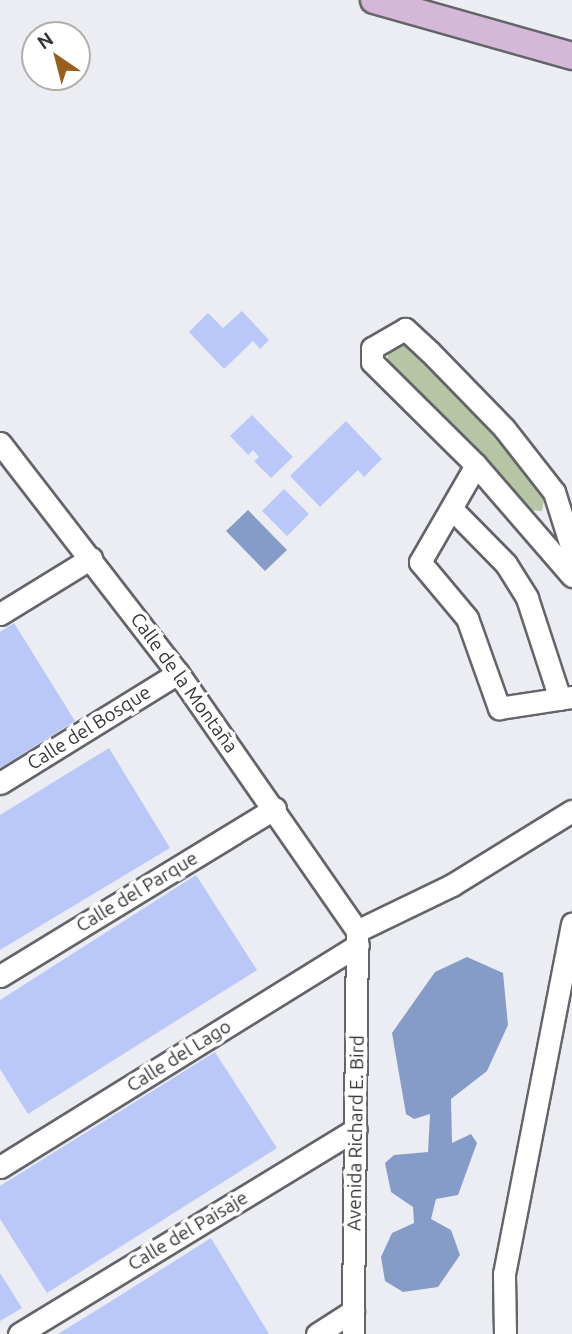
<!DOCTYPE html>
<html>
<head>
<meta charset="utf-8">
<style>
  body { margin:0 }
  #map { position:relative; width:572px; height:1334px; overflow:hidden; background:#ecedf3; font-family:Ubuntu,sans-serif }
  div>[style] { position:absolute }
  .green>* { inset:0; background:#b7c5a4 }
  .water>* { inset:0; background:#849cc7 }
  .building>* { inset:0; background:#b9c8f8 }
  .roads { filter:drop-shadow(2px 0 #636569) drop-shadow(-2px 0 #636569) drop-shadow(0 2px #636569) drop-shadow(0 -2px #636569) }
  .minor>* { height:21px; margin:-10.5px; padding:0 10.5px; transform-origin:10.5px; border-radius:10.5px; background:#fff }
  .major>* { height:26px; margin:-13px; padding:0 13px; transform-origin:13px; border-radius:13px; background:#d5b8d7 }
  span { translate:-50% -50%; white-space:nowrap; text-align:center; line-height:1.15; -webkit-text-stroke:7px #fff; paint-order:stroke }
  .street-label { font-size:19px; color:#363638 }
  .north { position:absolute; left:21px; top:21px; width:70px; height:70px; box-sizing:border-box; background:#fff; border:2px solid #afafaf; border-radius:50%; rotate:325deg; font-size:19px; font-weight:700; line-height:28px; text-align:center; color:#363638 }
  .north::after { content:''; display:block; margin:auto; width:24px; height:32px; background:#985e1c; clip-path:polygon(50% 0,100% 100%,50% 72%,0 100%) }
</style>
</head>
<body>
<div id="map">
  <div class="green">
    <div style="clip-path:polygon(408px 343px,522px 462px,545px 495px,542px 511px,528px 510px,387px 361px,389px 349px)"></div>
  </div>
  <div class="water">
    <div style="clip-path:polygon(248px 510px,287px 550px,265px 571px,226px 531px)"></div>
    <div style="clip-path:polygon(467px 957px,503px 973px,508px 1025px,487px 1071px,451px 1099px,452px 1143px,471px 1134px,477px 1143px,458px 1195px,436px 1199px,431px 1219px,451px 1230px,460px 1255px,438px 1287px,403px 1292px,385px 1281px,381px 1257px,392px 1233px,414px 1223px,413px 1207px,391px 1192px,385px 1163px,394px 1155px,428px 1152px,430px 1114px,414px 1119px,406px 1114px,392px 1033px,435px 972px)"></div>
  </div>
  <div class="building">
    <div style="clip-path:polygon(242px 311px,269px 340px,260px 349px,253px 341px,224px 369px,189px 332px,208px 313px,223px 328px)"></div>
    <div style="clip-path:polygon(252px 415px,293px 457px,271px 478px,254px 461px,259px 457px,253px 450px,248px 455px,230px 436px)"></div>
    <div style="clip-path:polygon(346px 421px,382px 459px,364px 477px,358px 470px,320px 507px,290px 476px)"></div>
    <div style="clip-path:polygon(284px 489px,309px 514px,287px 536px,262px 511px)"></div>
    <div style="clip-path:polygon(14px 623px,75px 721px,0 768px,0 632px)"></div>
    <div style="clip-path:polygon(109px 748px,170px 848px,0 950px,0 815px)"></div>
    <div style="clip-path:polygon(196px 875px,257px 970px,28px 1114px,0 1069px,0 1000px)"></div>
    <div style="clip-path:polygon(215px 1052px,277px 1148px,47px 1293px,0 1219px,0 1186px)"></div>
    <div style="clip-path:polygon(211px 1238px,269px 1334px,58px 1334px,113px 1300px)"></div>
    <div style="clip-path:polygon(0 1273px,22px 1308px,0 1321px)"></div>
  </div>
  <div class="roads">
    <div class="minor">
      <div style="left:0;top:443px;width:291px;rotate:52.3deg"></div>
      <div style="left:178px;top:673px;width:314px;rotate:55.2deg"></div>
      <div style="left:357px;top:931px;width:403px;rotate:90.6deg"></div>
      <div style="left:476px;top:465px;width:112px;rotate:120deg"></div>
      <div style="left:420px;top:562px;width:73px;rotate:50deg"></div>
      <div style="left:467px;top:618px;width:96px;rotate:70.4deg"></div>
      <div style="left:499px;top:708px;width:74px;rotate:-8.6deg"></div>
      <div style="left:452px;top:509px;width:77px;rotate:45.5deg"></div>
      <div style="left:506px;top:564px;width:40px;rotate:58deg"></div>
      <div style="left:527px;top:598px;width:106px;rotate:71.9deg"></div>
      <div style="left:572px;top:549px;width:60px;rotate:-107.5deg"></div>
      <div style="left:554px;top:492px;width:81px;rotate:-128deg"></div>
      <div style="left:504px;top:428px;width:106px;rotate:-134.2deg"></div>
      <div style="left:430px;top:352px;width:34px;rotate:-137deg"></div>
      <div style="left:405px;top:329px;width:38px;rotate:150deg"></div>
      <div style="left:372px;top:348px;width:14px;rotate:90deg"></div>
      <div style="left:372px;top:362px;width:146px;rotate:44.7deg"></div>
      <div style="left:476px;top:465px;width:147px;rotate:49.1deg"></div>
      <div style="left:0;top:614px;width:107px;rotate:-31.6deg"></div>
      <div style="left:0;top:783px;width:209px;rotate:-31.7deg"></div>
      <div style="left:357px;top:931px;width:106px;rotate:-25.8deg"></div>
      <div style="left:452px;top:885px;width:141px;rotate:-31.7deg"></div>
      <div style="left:0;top:976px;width:322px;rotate:-31.4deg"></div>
      <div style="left:0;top:1167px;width:421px;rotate:-31.8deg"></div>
      <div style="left:19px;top:1334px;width:394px;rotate:-31.3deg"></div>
      <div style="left:317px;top:1334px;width:43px;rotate:-32.6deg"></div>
      <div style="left:505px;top:1334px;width:60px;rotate:-91deg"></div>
      <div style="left:504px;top:1274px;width:357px;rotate:-79deg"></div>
    </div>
    <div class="major">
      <div style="left:374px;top:0;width:206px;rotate:15.8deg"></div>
    </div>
  </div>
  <div class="street-label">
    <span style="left:184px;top:683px;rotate:54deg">Calle de la Montaña</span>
    <span style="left:89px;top:728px;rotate:-32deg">Calle del Bosque</span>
    <span style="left:137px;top:892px;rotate:-31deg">Calle del Parque</span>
    <span style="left:179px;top:1056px;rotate:-32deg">Calle del Lago</span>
    <span style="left:356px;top:1133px;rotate:-89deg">Avenida Richard E. Bird</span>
    <span style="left:188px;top:1231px;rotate:-31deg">Calle del Paisaje</span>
  </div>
  <div class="north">N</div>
</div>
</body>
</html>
